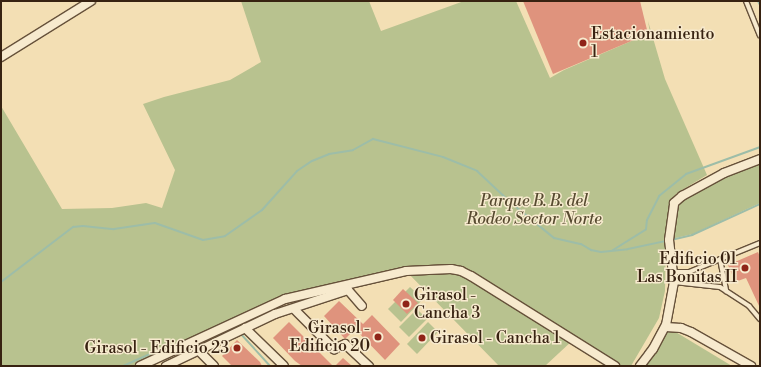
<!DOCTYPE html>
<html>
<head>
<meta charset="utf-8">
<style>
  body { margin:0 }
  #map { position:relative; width:761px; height:367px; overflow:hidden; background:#f3dfb4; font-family:"Libre Bodoni",serif }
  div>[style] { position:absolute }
  .green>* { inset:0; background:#b8c28f }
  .stream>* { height:2px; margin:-1px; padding:0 1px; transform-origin:1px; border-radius:1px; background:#9dbda8 }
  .building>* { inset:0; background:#df937d }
  .roads { filter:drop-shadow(1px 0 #66513a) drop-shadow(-1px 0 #66513a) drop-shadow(0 1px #66513a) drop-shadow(0 -1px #66513a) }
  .lane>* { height:4px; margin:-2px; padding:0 2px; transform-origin:2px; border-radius:2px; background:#f7eace }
  .street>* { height:8px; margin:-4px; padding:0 4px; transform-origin:4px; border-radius:4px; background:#f7eace }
  .dots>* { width:11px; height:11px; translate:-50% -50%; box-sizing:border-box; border:2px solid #f7eace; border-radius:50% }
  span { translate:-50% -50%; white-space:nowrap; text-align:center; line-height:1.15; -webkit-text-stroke:3px #f7eace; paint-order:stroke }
  .poi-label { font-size:16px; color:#372211 }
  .left { translate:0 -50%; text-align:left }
  .right { translate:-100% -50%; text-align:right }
  .park-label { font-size:16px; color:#574a30; font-style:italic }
  .frame { position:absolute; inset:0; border:2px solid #372211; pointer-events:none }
</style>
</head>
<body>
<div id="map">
  <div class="green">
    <div style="clip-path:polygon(241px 1px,369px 1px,381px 31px,464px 1px,516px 1px,550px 78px,564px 70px,650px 33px,648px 21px,665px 79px,707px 175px,677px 193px,670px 201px,666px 238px,665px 291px,659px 318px,631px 366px,613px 365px,573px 340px,545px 366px,499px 366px,406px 271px,281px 303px,140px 366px,1px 366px,1px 106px,62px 209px,112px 208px,146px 203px,162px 208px,175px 170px,143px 104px,164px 97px,230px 80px,261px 62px)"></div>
    <div style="clip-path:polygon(760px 160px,760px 203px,693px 234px,671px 239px,675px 204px,705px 185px)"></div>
    <div style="clip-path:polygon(410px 287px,423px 299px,401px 322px,388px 309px)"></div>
    <div style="clip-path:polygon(417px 309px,427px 319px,409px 337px,399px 327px)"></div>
    <div style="clip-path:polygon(428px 322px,438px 332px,417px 354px,407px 344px)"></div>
    <div style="clip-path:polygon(669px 328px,732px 366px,643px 366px)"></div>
  </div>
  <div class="stream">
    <div style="left:758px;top:1px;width:4px;rotate:63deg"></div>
    <div style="left:671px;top:240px;width:22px;rotate:-13deg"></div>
    <div style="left:692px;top:235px;width:75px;rotate:-24.5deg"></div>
    <div style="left:613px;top:250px;width:39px;rotate:-32deg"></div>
    <div style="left:646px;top:229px;width:9px;rotate:-84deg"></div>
    <div style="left:647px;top:220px;width:27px;rotate:-63deg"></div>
    <div style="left:659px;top:196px;width:35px;rotate:-39deg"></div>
    <div style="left:686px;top:174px;width:79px;rotate:-20deg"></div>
    <div style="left:1px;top:282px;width:91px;rotate:-37.4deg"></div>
    <div style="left:73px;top:227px;width:10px;rotate:-6deg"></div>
    <div style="left:83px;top:226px;width:31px;rotate:6deg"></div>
    <div style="left:114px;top:229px;width:41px;rotate:-8.3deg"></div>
    <div style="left:155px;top:223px;width:51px;rotate:19.5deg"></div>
    <div style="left:203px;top:240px;width:22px;rotate:-10deg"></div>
    <div style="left:225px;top:236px;width:45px;rotate:-35.1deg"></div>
    <div style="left:262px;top:210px;width:52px;rotate:-48.1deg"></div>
    <div style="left:297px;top:171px;width:18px;rotate:-34deg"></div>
    <div style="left:312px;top:161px;width:18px;rotate:-22deg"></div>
    <div style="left:329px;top:154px;width:24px;rotate:-9deg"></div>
    <div style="left:353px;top:150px;width:23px;rotate:-29deg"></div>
    <div style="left:373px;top:139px;width:72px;rotate:14.4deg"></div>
    <div style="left:443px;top:157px;width:37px;rotate:22deg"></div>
    <div style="left:477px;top:171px;width:45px;rotate:43.2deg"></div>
    <div style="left:510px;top:202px;width:57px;rotate:39.3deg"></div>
    <div style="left:554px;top:238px;width:28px;rotate:13deg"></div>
    <div style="left:581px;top:244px;width:12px;rotate:31deg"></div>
    <div style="left:591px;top:250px;width:10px;rotate:11deg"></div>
    <div style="left:601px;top:252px;width:27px;rotate:-6deg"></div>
    <div style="left:628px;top:249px;width:39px;rotate:-12deg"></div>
    <div style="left:240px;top:333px;width:45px;rotate:47.7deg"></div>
    <div style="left:192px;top:347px;width:88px;rotate:-24.2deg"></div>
    <div style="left:123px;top:366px;width:34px;rotate:-24deg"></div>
    <div style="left:154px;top:352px;width:6px;rotate:9deg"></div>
  </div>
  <div class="building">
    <div style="clip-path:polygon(523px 1px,640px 1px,648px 34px,553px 74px)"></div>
    <div style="clip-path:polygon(758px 252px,760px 257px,760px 308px,746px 278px,735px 282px,728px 265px)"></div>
    <div style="clip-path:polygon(403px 289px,418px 303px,407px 314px,393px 300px)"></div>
    <div style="clip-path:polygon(339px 301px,363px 324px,372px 315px,400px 344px,385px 360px,355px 329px,345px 339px,324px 316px)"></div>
    <div style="clip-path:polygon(289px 322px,333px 366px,302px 366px,295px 361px,273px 338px)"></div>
    <div style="clip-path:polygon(237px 340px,260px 362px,262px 366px,232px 366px,222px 356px)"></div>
    <div style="clip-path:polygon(343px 358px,352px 366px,335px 366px)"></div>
  </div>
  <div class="roads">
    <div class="lane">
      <div style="left:746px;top:1px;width:37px;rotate:68deg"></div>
      <div style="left:720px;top:259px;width:33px;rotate:79deg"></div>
      <div style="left:673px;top:272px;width:16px"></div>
      <div style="left:689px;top:272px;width:77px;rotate:-22.2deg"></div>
      <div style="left:674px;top:282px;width:46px;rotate:6.2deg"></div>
      <div style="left:720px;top:287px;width:35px;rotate:33deg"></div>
      <div style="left:749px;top:306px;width:17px;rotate:50deg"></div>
    </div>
    <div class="street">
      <div style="left:1px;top:57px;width:106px;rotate:-31.9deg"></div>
      <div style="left:294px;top:309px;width:57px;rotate:45deg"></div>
      <div style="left:334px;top:349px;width:12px;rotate:-24deg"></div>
      <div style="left:345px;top:344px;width:33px;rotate:43deg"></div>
      <div style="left:666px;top:327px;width:15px;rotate:4deg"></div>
      <div style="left:681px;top:328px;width:11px;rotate:22deg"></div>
      <div style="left:691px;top:332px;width:69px;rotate:29.5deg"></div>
      <div style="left:245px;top:328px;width:54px;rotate:44.3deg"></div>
      <div style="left:199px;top:351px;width:21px;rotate:45deg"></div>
      <div style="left:140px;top:366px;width:160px;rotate:-24.8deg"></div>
      <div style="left:285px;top:299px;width:124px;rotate:-13deg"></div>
      <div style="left:406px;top:271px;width:45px;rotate:-2.5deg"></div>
      <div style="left:451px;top:269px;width:10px;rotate:11deg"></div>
      <div style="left:461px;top:271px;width:11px;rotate:27deg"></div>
      <div style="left:471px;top:276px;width:170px;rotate:32deg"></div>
      <div style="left:166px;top:366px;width:121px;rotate:-25.5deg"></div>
      <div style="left:275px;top:314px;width:77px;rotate:-18.2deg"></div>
      <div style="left:348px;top:290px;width:21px;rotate:49deg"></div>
      <div style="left:640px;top:366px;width:21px;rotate:-53deg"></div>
      <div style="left:653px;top:349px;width:27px;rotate:-62deg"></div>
      <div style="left:666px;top:325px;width:44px;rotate:-79.5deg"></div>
      <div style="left:674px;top:282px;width:42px;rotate:-96.8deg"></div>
      <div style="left:669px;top:240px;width:37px;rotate:-82deg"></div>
      <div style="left:674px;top:203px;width:11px;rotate:-41deg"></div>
      <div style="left:682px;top:196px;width:48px;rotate:-28.7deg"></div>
      <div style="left:724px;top:173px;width:39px;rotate:-21deg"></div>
    </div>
  </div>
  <div class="dots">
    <div style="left:583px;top:43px;background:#8f2418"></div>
    <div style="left:745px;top:268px;background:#8f2418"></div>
    <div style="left:406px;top:304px;background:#8f2418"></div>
    <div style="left:378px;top:337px;background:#8f2418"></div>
    <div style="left:422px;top:338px;background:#8f2418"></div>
    <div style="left:237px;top:348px;background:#8f2418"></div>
  </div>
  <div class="poi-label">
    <span class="left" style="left:591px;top:43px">Estacionamiento<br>1</span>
    <span class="right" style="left:737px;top:268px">Edificio 01<br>Las Bonitas II</span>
    <span class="left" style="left:414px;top:304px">Girasol -<br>Cancha 3</span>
    <span class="right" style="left:370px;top:337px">Girasol -<br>Edificio 20</span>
    <span class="left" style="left:430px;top:338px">Girasol - Cancha 1</span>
    <span class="right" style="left:229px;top:348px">Girasol - Edificio 23</span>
  </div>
  <div class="park-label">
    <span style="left:534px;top:210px">Parque B. B. del<br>Rodeo Sector Norte</span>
  </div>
  <div class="frame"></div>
</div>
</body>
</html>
